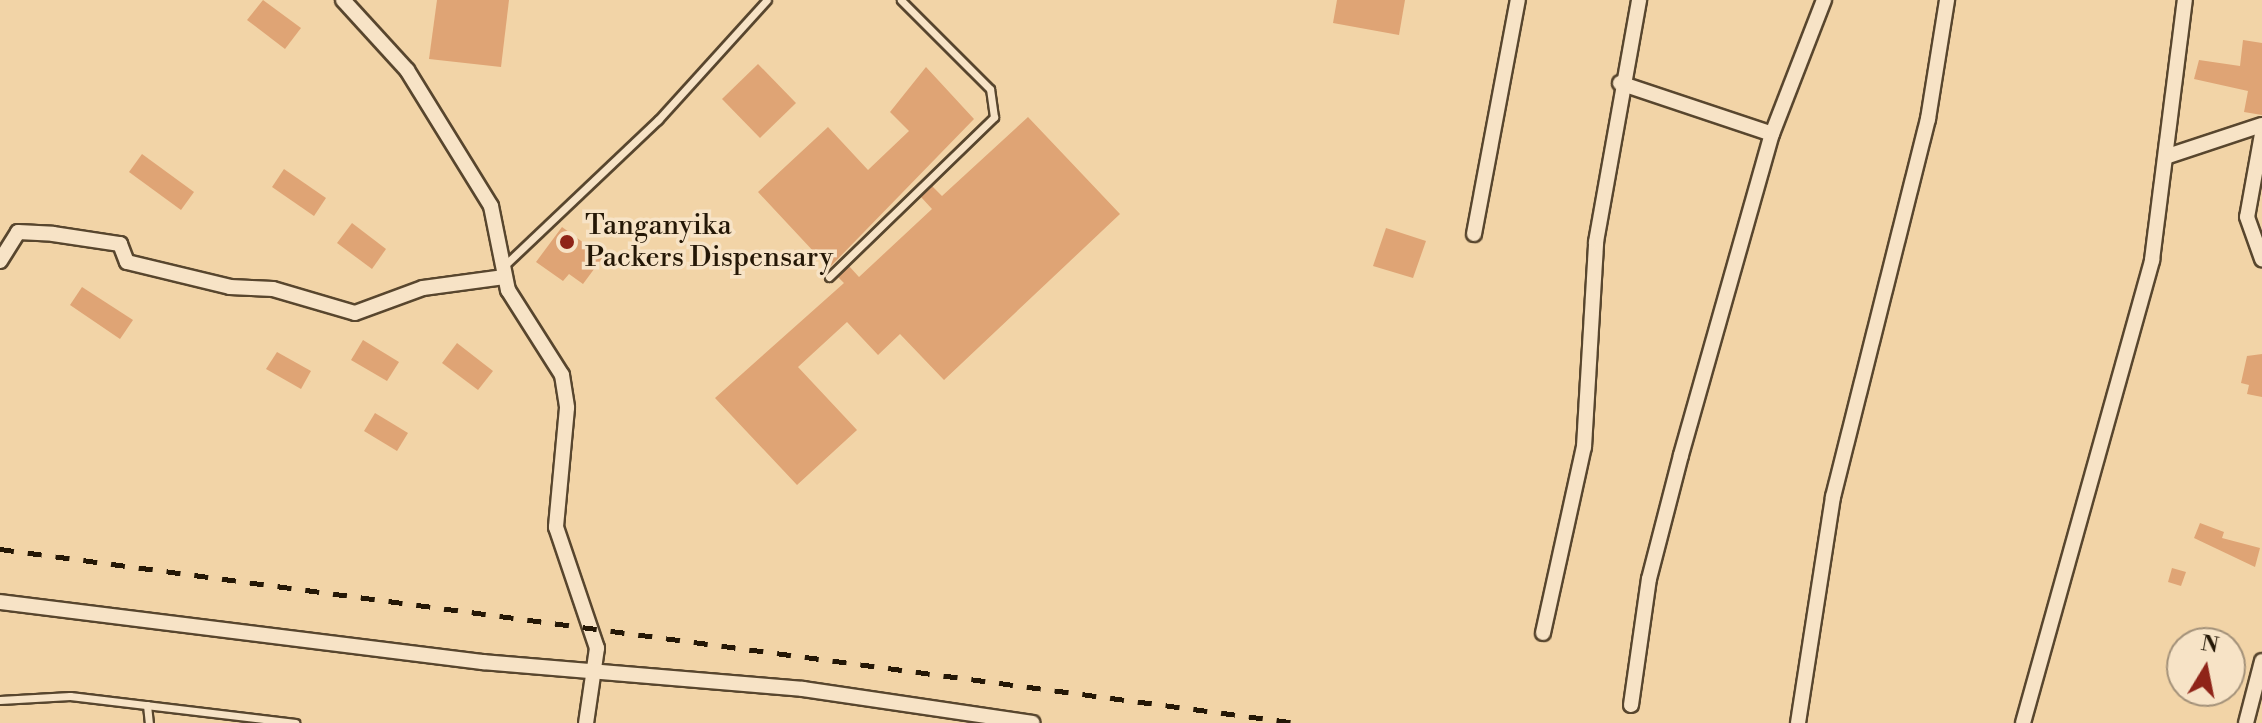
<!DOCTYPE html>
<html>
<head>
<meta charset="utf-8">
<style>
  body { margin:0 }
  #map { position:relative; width:2262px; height:723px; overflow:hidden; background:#f2d4a7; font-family:"Libre Bodoni",serif }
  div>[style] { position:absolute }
  .building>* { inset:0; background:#dfa475 }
  .roads { filter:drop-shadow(2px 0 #58462e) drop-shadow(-2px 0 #58462e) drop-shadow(0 2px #58462e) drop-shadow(0 -2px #58462e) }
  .lane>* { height:7px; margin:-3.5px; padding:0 3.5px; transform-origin:3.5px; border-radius:3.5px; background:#f7e3c6 }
  .street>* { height:14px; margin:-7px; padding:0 7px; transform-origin:7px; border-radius:7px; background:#f7e3c6 }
  .rail>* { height:5px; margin-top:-2.5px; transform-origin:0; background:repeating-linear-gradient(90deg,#241706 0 14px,transparent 0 28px) }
  .dots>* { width:22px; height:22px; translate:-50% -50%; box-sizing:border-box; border:4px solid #f7e3c6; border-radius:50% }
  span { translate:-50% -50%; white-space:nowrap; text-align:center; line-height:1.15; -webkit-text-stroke:7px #f7e3c6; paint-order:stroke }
  .poi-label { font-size:28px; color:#241706 }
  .left { translate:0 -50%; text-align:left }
  .north { position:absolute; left:2166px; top:627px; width:80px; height:80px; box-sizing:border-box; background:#f7e3c6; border:2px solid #a39179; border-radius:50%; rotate:10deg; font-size:22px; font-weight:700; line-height:32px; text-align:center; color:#241706 }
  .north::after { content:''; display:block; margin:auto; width:28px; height:36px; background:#8f2418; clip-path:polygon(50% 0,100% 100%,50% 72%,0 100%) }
</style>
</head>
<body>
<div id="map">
  <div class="building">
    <div style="clip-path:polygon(263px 0,301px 28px,285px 49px,247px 20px)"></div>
    <div style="clip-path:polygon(437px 0,509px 0,501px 67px,429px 59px)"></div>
    <div style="clip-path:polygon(1337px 0,1405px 0,1399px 35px,1333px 23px)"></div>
    <div style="clip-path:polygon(2243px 40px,2262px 43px,2262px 115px,2244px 112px,2248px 91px,2194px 79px,2199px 60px,2240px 66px)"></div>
    <div style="clip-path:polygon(758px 64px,796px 103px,760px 138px,722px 99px)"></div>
    <div style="clip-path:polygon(926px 67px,974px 119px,829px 268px,758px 192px,828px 127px,868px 170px,909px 131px,890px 112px)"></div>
    <div style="clip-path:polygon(1028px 117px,1120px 214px,944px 380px,900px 334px,878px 355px,847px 322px,798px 367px,857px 430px,797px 485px,715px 398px,844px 283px,838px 277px,849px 266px,859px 277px,932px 209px,921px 197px,932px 186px,942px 196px)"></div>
    <div style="clip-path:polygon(142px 154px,194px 192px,181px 210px,129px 172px)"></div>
    <div style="clip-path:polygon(284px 169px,326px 198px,314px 216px,272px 187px)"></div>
    <div style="clip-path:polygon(352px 223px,386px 249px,372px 269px,337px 243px)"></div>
    <div style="clip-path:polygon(562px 227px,603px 257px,583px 284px,569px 274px,563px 281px,536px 262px)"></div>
    <div style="clip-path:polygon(1386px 228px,1426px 241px,1413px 278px,1373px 266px)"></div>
    <div style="clip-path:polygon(82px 287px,133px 320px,120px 339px,70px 305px)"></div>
    <div style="clip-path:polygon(363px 340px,399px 362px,387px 381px,351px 360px)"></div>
    <div style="clip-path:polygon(457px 343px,493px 371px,478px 390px,442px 363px)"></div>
    <div style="clip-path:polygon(277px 352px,311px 371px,301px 389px,266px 369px)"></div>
    <div style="clip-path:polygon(2262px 354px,2262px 397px,2247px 394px,2249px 385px,2241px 383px,2247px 356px)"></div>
    <div style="clip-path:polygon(375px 413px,408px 433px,397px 451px,364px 431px)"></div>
    <div style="clip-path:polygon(2200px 523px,2224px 532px,2222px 538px,2260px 548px,2255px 567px,2194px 538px)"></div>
    <div style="clip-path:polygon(2172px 568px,2186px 572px,2181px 586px,2168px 582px)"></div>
  </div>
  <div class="roads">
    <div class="lane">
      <div style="left:505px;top:265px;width:211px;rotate:-43.5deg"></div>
      <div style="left:658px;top:120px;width:162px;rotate:-47.8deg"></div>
      <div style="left:829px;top:277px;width:230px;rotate:-44.1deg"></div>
      <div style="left:994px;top:117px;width:28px;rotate:-98deg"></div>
      <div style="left:990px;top:89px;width:126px;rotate:-135deg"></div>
      <div style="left:0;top:700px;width:70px;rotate:-3.3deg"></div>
      <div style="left:70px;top:696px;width:227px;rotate:6.8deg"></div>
      <div style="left:147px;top:705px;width:18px;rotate:84deg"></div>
    </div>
    <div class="street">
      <div style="left:343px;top:0;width:95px;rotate:47.6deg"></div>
      <div style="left:407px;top:70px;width:160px;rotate:58.3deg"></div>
      <div style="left:491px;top:206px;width:86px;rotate:78.6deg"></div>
      <div style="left:508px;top:290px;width:101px;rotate:57.6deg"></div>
      <div style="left:562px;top:375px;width:33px;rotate:81deg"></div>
      <div style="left:567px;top:408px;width:120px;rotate:95.3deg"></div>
      <div style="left:556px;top:527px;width:128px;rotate:71.3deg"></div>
      <div style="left:597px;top:648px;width:76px;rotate:98.3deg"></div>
      <div style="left:1620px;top:83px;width:160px;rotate:18.5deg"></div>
      <div style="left:2262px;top:134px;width:84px;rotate:100.2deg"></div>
      <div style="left:2247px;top:217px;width:45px;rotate:70.3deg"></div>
      <div style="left:2168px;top:156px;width:99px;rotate:-18.3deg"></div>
      <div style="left:1474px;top:234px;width:238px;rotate:-79.4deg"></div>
      <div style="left:0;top:261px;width:34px;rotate:-58deg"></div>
      <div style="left:18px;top:232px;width:35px;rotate:3deg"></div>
      <div style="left:53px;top:234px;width:68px;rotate:8.5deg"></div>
      <div style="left:120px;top:244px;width:19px;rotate:69deg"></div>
      <div style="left:127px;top:262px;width:106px;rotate:13.6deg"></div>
      <div style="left:230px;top:287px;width:43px;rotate:2.7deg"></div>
      <div style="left:273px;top:289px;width:85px;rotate:16.3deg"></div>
      <div style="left:355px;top:313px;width:72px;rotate:-20.2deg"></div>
      <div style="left:423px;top:288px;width:82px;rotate:-7.7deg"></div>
      <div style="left:0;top:602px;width:487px;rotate:7.1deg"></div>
      <div style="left:483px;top:662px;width:321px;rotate:4.8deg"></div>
      <div style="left:803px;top:689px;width:232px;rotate:8.4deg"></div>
      <div style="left:1543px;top:633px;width:190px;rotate:-77.6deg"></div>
      <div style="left:1584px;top:447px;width:205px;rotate:-86.6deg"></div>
      <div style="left:1596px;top:242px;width:246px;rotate:-79.9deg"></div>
      <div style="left:1631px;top:705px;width:127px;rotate:-81.9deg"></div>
      <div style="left:1649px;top:579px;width:128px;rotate:-75.5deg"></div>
      <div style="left:1681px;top:455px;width:334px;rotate:-74.2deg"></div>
      <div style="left:1772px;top:134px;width:144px;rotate:-68.8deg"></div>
      <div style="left:1798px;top:723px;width:229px;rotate:-81.2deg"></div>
      <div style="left:1833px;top:497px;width:390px;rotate:-75.9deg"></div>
      <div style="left:1928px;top:119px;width:121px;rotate:-80.9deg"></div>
      <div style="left:2023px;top:723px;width:481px;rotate:-74.4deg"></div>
      <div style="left:2152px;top:260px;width:262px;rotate:-82.8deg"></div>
      <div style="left:2246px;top:723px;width:64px;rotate:-75.5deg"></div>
    </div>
  </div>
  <div class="rail">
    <div style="left:0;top:549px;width:1310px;rotate:7.64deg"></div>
  </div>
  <div class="dots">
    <div style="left:567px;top:242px;background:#8f2418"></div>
  </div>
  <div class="poi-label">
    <span class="left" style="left:585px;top:242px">Tanganyika<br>Packers Dispensary</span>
  </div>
  <div class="north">N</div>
</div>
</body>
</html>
